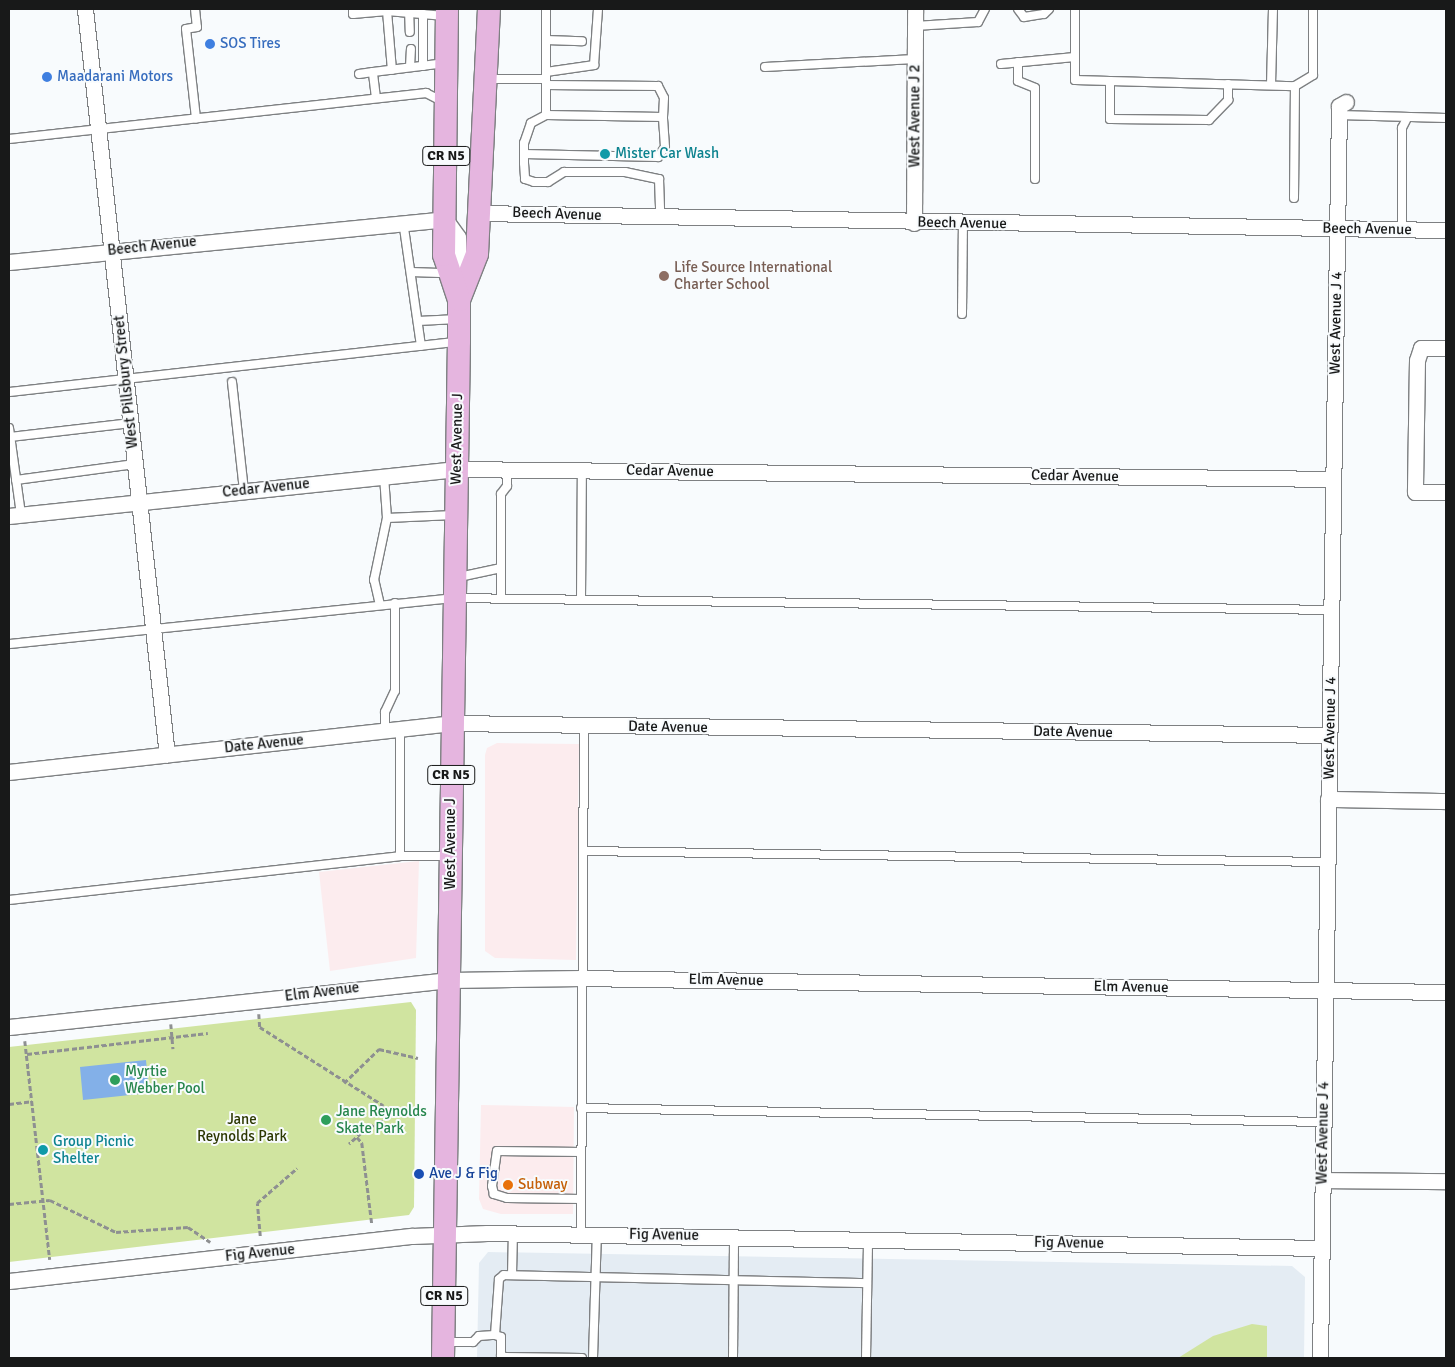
<!DOCTYPE html>
<html>
<head>
<meta charset="utf-8">
<style>
  body { margin:0 }
  #map { position:relative; width:1455px; height:1367px; overflow:hidden; background:#f8fbfd; font-family:Signika,sans-serif }
  div>[style] { position:absolute }
  .commercial>* { inset:0; background:#fcecee }
  .built>* { inset:0; background:#e4ecf3 }
  .green>* { inset:0; background:#d0e4a0 }
  .water>* { inset:0; background:#83b0e8 }
  .path>* { height:2.5px; margin-top:-1.25px; transform-origin:0; background:repeating-linear-gradient(90deg,#8e9091 0 5px,transparent 0 7.5px) }
  .roads { filter:drop-shadow(1px 0 #7e8082) drop-shadow(-1px 0 #7e8082) drop-shadow(0 1px #7e8082) drop-shadow(0 -1px #7e8082) }
  .service>* { height:8px; margin:-4px; padding:0 4px; transform-origin:4px; border-radius:4px; background:#fff }
  .minor>* { height:15px; margin:-7.5px; padding:0 7.5px; transform-origin:7.5px; border-radius:7.5px; background:#fff }
  .primary>* { height:22px; margin:-11px; padding:0 11px; transform-origin:11px; border-radius:11px; background:#e5b5df }
  .dots>* { width:14px; height:14px; translate:-50% -50%; box-sizing:border-box; border:2px solid #f8fbfd; border-radius:50% }
  span { translate:-50% -50%; white-space:nowrap; text-align:center; line-height:1.15; -webkit-text-stroke:4px #f8fbfd; paint-order:stroke }
  .shield-label span { padding:1px 4px; background:#f8fbfd; border:1px solid; border-radius:4px; -webkit-text-stroke-width:0 }
  .shield-label { font-size:14px; color:#181919; font-weight:700 }
  .shop-label { font-size:15px; color:#366cbe }
  .left { translate:0 -50%; text-align:left }
  .street-label { font-size:15px; color:#181919 }
  .culture-label { font-size:15px; color:#0d838f }
  .education-label { font-size:15px; color:#785e54 }
  .leisure-label { font-size:15px; color:#27864d }
  .park-label { font-size:15px; color:#2d3802 }
  .transit-label { font-size:15px; color:#164399 }
  .food-label { font-size:15px; color:#c56008 }
  .frame { position:absolute; inset:0; border:10px solid #181919; pointer-events:none }
</style>
</head>
<body>
<div id="map">
  <div class="commercial">
    <div style="clip-path:polygon(497px 743px,579px 744px,576px 960px,495px 958px,485px 951px,485px 755px,487px 748px)"></div>
    <div style="clip-path:polygon(419px 861px,416px 958px,330px 971px,319px 872px)"></div>
    <div style="clip-path:polygon(481px 1105px,574px 1107px,573px 1214px,501px 1214px,483px 1209px,479px 1199px)"></div>
  </div>
  <div class="built">
    <div style="clip-path:polygon(488px 1252px,1292px 1266px,1305px 1277px,1304px 1358px,477px 1358px,479px 1263px)"></div>
  </div>
  <div class="green">
    <div style="clip-path:polygon(411px 1002px,416px 1010px,414px 1207px,409px 1215px,9px 1262px,9px 1047px)"></div>
    <div style="clip-path:polygon(1252px 1324px,1267px 1326px,1267px 1358px,1178px 1358px,1213px 1336px)"></div>
  </div>
  <div class="water">
    <div style="clip-path:polygon(146px 1060px,149px 1093px,83px 1100px,80px 1067px)"></div>
  </div>
  <div class="path">
    <div style="left:259px;top:1014px;width:13px;rotate:86deg"></div>
    <div style="left:260px;top:1027px;width:146px;rotate:32.4deg"></div>
    <div style="left:383px;top:1105px;width:18px;rotate:96deg"></div>
    <div style="left:381px;top:1123px;width:15px;rotate:160deg"></div>
    <div style="left:367px;top:1128px;width:24px;rotate:138deg"></div>
    <div style="left:171px;top:1024px;width:25px;rotate:85deg"></div>
    <div style="left:25px;top:1041px;width:220px;rotate:83.5deg"></div>
    <div style="left:27px;top:1054px;width:182px;rotate:-6.6deg"></div>
    <div style="left:344px;top:1083px;width:49px;rotate:-44.2deg"></div>
    <div style="left:379px;top:1049px;width:40px;rotate:13deg"></div>
    <div style="left:9px;top:1104px;width:23px;rotate:-7deg"></div>
    <div style="left:357px;top:1137px;width:8px;rotate:50deg"></div>
    <div style="left:362px;top:1143px;width:82px;rotate:83deg"></div>
    <div style="left:9px;top:1204px;width:41px;rotate:-5.6deg"></div>
    <div style="left:50px;top:1200px;width:73px;rotate:25.9deg"></div>
    <div style="left:116px;top:1232px;width:72px;rotate:-4deg"></div>
    <div style="left:188px;top:1227px;width:27px;rotate:34deg"></div>
    <div style="left:260px;top:1236px;width:33px;rotate:-95deg"></div>
    <div style="left:257px;top:1203px;width:53px;rotate:-41.2deg"></div>
  </div>
  <div class="roads">
    <div class="service">
      <div style="left:195px;top:9px;width:18px;rotate:84deg"></div>
      <div style="left:197px;top:27px;width:11px;rotate:170deg"></div>
      <div style="left:186px;top:29px;width:90px;rotate:83.6deg"></div>
      <div style="left:353px;top:9px;width:5px;rotate:90deg"></div>
      <div style="left:353px;top:14px;width:34px;rotate:-5deg"></div>
      <div style="left:387px;top:11px;width:59px;rotate:85.2deg"></div>
      <div style="left:409px;top:9px;width:23px;rotate:88deg"></div>
      <div style="left:546px;top:9px;width:106px;rotate:90deg"></div>
      <div style="left:1018px;top:9px;width:10px;rotate:53deg"></div>
      <div style="left:1024px;top:17px;width:20px;rotate:-9deg"></div>
      <div style="left:1044px;top:14px;width:7px;rotate:-45deg"></div>
      <div style="left:1075px;top:9px;width:71px;rotate:90deg"></div>
      <div style="left:1075px;top:80px;width:220px;rotate:1.6deg"></div>
      <div style="left:387px;top:11px;width:58px;rotate:4.9deg"></div>
      <div style="left:915px;top:26px;width:63px;rotate:-3.6deg"></div>
      <div style="left:978px;top:22px;width:15px;rotate:-62deg"></div>
      <div style="left:546px;top:40px;width:36px;rotate:2deg"></div>
      <div style="left:1018px;top:62px;width:19px;rotate:90deg"></div>
      <div style="left:1018px;top:81px;width:18px;rotate:22deg"></div>
      <div style="left:1035px;top:88px;width:91px;rotate:90deg"></div>
      <div style="left:1001px;top:64px;width:74px;rotate:-5.4deg"></div>
      <div style="left:423px;top:66px;width:52px;rotate:-90deg"></div>
      <div style="left:410px;top:67px;width:18px;rotate:-87deg"></div>
      <div style="left:765px;top:67px;width:150px;rotate:-3.1deg"></div>
      <div style="left:546px;top:72px;width:49px;rotate:-8.3deg"></div>
      <div style="left:594px;top:65px;width:56px;rotate:-85.9deg"></div>
      <div style="left:359px;top:74px;width:14px;rotate:-8deg"></div>
      <div style="left:488px;top:79px;width:58px"></div>
      <div style="left:1110px;top:81px;width:38px;rotate:90deg"></div>
      <div style="left:1110px;top:119px;width:99px;rotate:0.6deg"></div>
      <div style="left:1209px;top:120px;width:28px;rotate:-46deg"></div>
      <div style="left:1228px;top:100px;width:16px;rotate:-90deg"></div>
      <div style="left:546px;top:85px;width:112px;rotate:0.5deg"></div>
      <div style="left:658px;top:86px;width:13px;rotate:63deg"></div>
      <div style="left:664px;top:98px;width:19px;rotate:93deg"></div>
      <div style="left:1271px;top:85px;width:76px;rotate:-88.5deg"></div>
      <div style="left:376px;top:98px;width:26px;rotate:-97deg"></div>
      <div style="left:373px;top:72px;width:73px;rotate:-7.1deg"></div>
      <div style="left:1339px;top:115px;width:107px;rotate:1.6deg"></div>
      <div style="left:9px;top:139px;width:420px;rotate:-6.3deg"></div>
      <div style="left:426px;top:93px;width:18px;rotate:27deg"></div>
      <div style="left:524px;top:154px;width:134px;rotate:1.3deg"></div>
      <div style="left:658px;top:157px;width:12px;rotate:-55deg"></div>
      <div style="left:665px;top:147px;width:30px;rotate:-94deg"></div>
      <div style="left:663px;top:117px;width:117px;rotate:-179deg"></div>
      <div style="left:546px;top:115px;width:17px;rotate:152deg"></div>
      <div style="left:531px;top:123px;width:21px;rotate:109deg"></div>
      <div style="left:524px;top:143px;width:20px;rotate:90deg"></div>
      <div style="left:524px;top:163px;width:16px;rotate:86deg"></div>
      <div style="left:525px;top:179px;width:9px;rotate:18deg"></div>
      <div style="left:534px;top:182px;width:14px"></div>
      <div style="left:548px;top:182px;width:19px;rotate:-32deg"></div>
      <div style="left:564px;top:172px;width:61px"></div>
      <div style="left:625px;top:172px;width:35px;rotate:12deg"></div>
      <div style="left:659px;top:179px;width:38px;rotate:88deg"></div>
      <div style="left:1294px;top:198px;width:112px;rotate:-89.5deg"></div>
      <div style="left:1295px;top:86px;width:21px;rotate:-31deg"></div>
      <div style="left:1313px;top:75px;width:66px;rotate:-90deg"></div>
      <div style="left:403px;top:221px;width:126px;rotate:81.8deg"></div>
      <div style="left:1402px;top:229px;width:101px;rotate:-90deg"></div>
      <div style="left:1402px;top:128px;width:11px;rotate:-63deg"></div>
      <div style="left:411px;top:272px;width:36px;rotate:2deg"></div>
      <div style="left:962px;top:314px;width:91px;rotate:-89.4deg"></div>
      <div style="left:418px;top:321px;width:40px;rotate:-2.9deg"></div>
      <div style="left:232px;top:382px;width:109px;rotate:83.7deg"></div>
      <div style="left:9px;top:392px;width:451px;rotate:-6.4deg"></div>
      <div style="left:9px;top:428px;width:87px;rotate:82.1deg"></div>
      <div style="left:10px;top:437px;width:122px;rotate:-6.6deg"></div>
      <div style="left:16px;top:480px;width:120px;rotate:-7.7deg"></div>
      <div style="left:387px;top:518px;width:67px;rotate:-2.6deg"></div>
      <div style="left:459px;top:577px;width:43px;rotate:-12.1deg"></div>
      <div style="left:501px;top:597px;width:103px;rotate:-90deg"></div>
      <div style="left:501px;top:494px;width:10px;rotate:-53deg"></div>
      <div style="left:507px;top:486px;width:17px;rotate:-90deg"></div>
      <div style="left:581px;top:599px;width:129px;rotate:-89.6deg"></div>
      <div style="left:380px;top:605px;width:26px;rotate:-103deg"></div>
      <div style="left:374px;top:580px;width:63px;rotate:-78.2deg"></div>
      <div style="left:387px;top:518px;width:42px;rotate:-94.1deg"></div>
      <div style="left:9px;top:644px;width:447px;rotate:-5.9deg"></div>
      <div style="left:454px;top:598px;width:877px;rotate:0.78deg"></div>
      <div style="left:385px;top:731px;width:19px;rotate:-90deg"></div>
      <div style="left:385px;top:712px;width:23px;rotate:-65deg"></div>
      <div style="left:395px;top:691px;width:88px;rotate:-90deg"></div>
      <div style="left:584px;top:851px;width:744px;rotate:0.85deg"></div>
      <div style="left:400px;top:856px;width:127px;rotate:-90deg"></div>
      <div style="left:9px;top:900px;width:393px;rotate:-6.4deg"></div>
      <div style="left:400px;top:856px;width:49px"></div>
      <div style="left:581px;top:1108px;width:743px;rotate:1.08deg"></div>
      <div style="left:581px;top:1199px;width:74px;rotate:-179.2deg"></div>
      <div style="left:507px;top:1198px;width:14px;rotate:-163deg"></div>
      <div style="left:494px;top:1194px;width:8px;rotate:-104deg"></div>
      <div style="left:492px;top:1186px;width:35px;rotate:-82deg"></div>
      <div style="left:497px;top:1151px;width:84px;rotate:0.7deg"></div>
      <div style="left:581px;top:1233px;width:507px;rotate:-89.66deg"></div>
      <div style="left:512px;top:1275px;width:43px;rotate:-88.7deg"></div>
      <div style="left:495px;top:1335px;width:6px;rotate:18deg"></div>
      <div style="left:501px;top:1337px;width:18px;rotate:90deg"></div>
      <div style="left:501px;top:1355px;width:4px;rotate:27deg"></div>
      <div style="left:505px;top:1357px;width:77px;rotate:0.7deg"></div>
      <div style="left:445px;top:1342px;width:28px"></div>
      <div style="left:473px;top:1342px;width:8px;rotate:-45deg"></div>
      <div style="left:479px;top:1336px;width:16px;rotate:-4deg"></div>
      <div style="left:495px;top:1335px;width:56px;rotate:-85.9deg"></div>
      <div style="left:499px;top:1279px;width:6px;rotate:-39deg"></div>
      <div style="left:504px;top:1275px;width:363px;rotate:1.3deg"></div>
      <div style="left:593px;top:1358px;width:124px;rotate:-88.2deg"></div>
      <div style="left:733px;top:1358px;width:122px;rotate:-89.5deg"></div>
      <div style="left:866px;top:1358px;width:119px;rotate:-89deg"></div>
    </div>
    <div class="minor">
      <div style="left:85px;top:9px;width:750px;rotate:83.73deg"></div>
      <div style="left:479px;top:213px;width:967px;rotate:1.01deg"></div>
      <div style="left:914px;top:223px;width:214px;rotate:-89.7deg"></div>
      <div style="left:9px;top:262px;width:438px;rotate:-5.6deg"></div>
      <div style="left:445px;top:219px;width:22px;rotate:54deg"></div>
      <div style="left:458px;top:237px;width:45px;rotate:88.7deg"></div>
      <div style="left:1446px;top:348px;width:25px;rotate:180deg"></div>
      <div style="left:1421px;top:348px;width:13px;rotate:108deg"></div>
      <div style="left:1417px;top:360px;width:132px;rotate:90.9deg"></div>
      <div style="left:1415px;top:492px;width:31px"></div>
      <div style="left:9px;top:516px;width:450px;rotate:-6deg"></div>
      <div style="left:457px;top:469px;width:876px;rotate:0.65deg"></div>
      <div style="left:9px;top:772px;width:445px;rotate:-6.3deg"></div>
      <div style="left:451px;top:723px;width:878px;rotate:0.78deg"></div>
      <div style="left:1328px;top:799px;width:118px;rotate:1deg"></div>
      <div style="left:9px;top:1027px;width:443px;rotate:-6.1deg"></div>
      <div style="left:450px;top:980px;width:131px;rotate:-0.9deg"></div>
      <div style="left:581px;top:978px;width:865px;rotate:0.93deg"></div>
      <div style="left:1323px;top:1180px;width:123px;rotate:0.5deg"></div>
      <div style="left:9px;top:1281px;width:406px;rotate:-6.4deg"></div>
      <div style="left:412px;top:1236px;width:75px;rotate:-2.3deg"></div>
      <div style="left:487px;top:1233px;width:835px;rotate:1.03deg"></div>
      <div style="left:1320px;top:1358px;width:1252px;rotate:-89.13deg"></div>
      <div style="left:1339px;top:106px;width:8px;rotate:-30deg"></div>
    </div>
    <div class="primary">
      <div style="left:459px;top:300px;width:49px;rotate:-68.6deg"></div>
      <div style="left:477px;top:254px;width:245px;rotate:-87.2deg"></div>
      <div style="left:443px;top:1358px;width:1017px;rotate:-89.1deg"></div>
      <div style="left:459px;top:341px;width:41px;rotate:-90deg"></div>
      <div style="left:459px;top:300px;width:47px;rotate:-108.4deg"></div>
      <div style="left:444px;top:255px;width:246px;rotate:-89.3deg"></div>
    </div>
  </div>
  <div class="dots">
    <div style="left:210px;top:44px;background:#3f7fe0"></div>
    <div style="left:47px;top:77px;background:#3f7fe0"></div>
    <div style="left:605px;top:154px;background:#0f9aa8"></div>
    <div style="left:664px;top:276px;background:#8d6e63"></div>
    <div style="left:115px;top:1080px;background:#2e9e5b"></div>
    <div style="left:326px;top:1120px;background:#2e9e5b"></div>
    <div style="left:43px;top:1150px;background:#0f9aa8"></div>
    <div style="left:419px;top:1174px;background:#1a4fb4"></div>
    <div style="left:508px;top:1185px;background:#e8710a"></div>
  </div>
  <div class="shield-label">
    <span style="left:446px;top:156px">CR N5</span>
    <span style="left:451px;top:775px">CR N5</span>
    <span style="left:444px;top:1296px">CR N5</span>
  </div>
  <div class="shop-label">
    <span class="left" style="left:220px;top:44px">SOS Tires</span>
    <span class="left" style="left:57px;top:77px">Maadarani Motors</span>
  </div>
  <div class="street-label">
    <span style="left:915px;top:116px;rotate:-90deg">West Avenue J 2</span>
    <span style="left:557px;top:214px;rotate:2deg">Beech Avenue</span>
    <span style="left:962px;top:223px;rotate:1deg">Beech Avenue</span>
    <span style="left:1367px;top:229px;rotate:1deg">Beech Avenue</span>
    <span style="left:152px;top:246px;rotate:-6deg">Beech Avenue</span>
    <span style="left:1336px;top:323px;rotate:-89deg">West Avenue J 4</span>
    <span style="left:126px;top:382px;rotate:-96deg">West Pillsbury Street</span>
    <span style="left:457px;top:439px;rotate:-89deg">West Avenue J</span>
    <span style="left:670px;top:471px;rotate:1deg">Cedar Avenue</span>
    <span style="left:1075px;top:476px;rotate:1deg">Cedar Avenue</span>
    <span style="left:266px;top:488px;rotate:-6deg">Cedar Avenue</span>
    <span style="left:668px;top:727px;rotate:1deg">Date Avenue</span>
    <span style="left:1330px;top:728px;rotate:-89deg">West Avenue J 4</span>
    <span style="left:1073px;top:732px;rotate:1deg">Date Avenue</span>
    <span style="left:264px;top:744px;rotate:-6deg">Date Avenue</span>
    <span style="left:451px;top:844px;rotate:-90deg">West Avenue J</span>
    <span style="left:726px;top:980px;rotate:1deg">Elm Avenue</span>
    <span style="left:1131px;top:987px;rotate:1deg">Elm Avenue</span>
    <span style="left:322px;top:992px;rotate:-7deg">Elm Avenue</span>
    <span style="left:1323px;top:1133px;rotate:-89deg">West Avenue J 4</span>
    <span style="left:664px;top:1235px;rotate:1deg">Fig Avenue</span>
    <span style="left:1069px;top:1243px;rotate:1deg">Fig Avenue</span>
    <span style="left:260px;top:1253px;rotate:-6deg">Fig Avenue</span>
  </div>
  <div class="culture-label">
    <span class="left" style="left:615px;top:154px">Mister Car Wash</span>
    <span class="left" style="left:53px;top:1150px">Group Picnic<br>Shelter</span>
  </div>
  <div class="education-label">
    <span class="left" style="left:674px;top:276px">Life Source International<br>Charter School</span>
  </div>
  <div class="leisure-label">
    <span class="left" style="left:125px;top:1080px">Myrtie<br>Webber Pool</span>
    <span class="left" style="left:336px;top:1120px">Jane Reynolds<br>Skate Park</span>
  </div>
  <div class="park-label">
    <span style="left:242px;top:1128px">Jane<br>Reynolds Park</span>
  </div>
  <div class="transit-label">
    <span class="left" style="left:429px;top:1174px">Ave J &amp; Fig</span>
  </div>
  <div class="food-label">
    <span class="left" style="left:518px;top:1185px">Subway</span>
  </div>
  <div class="frame"></div>
</div>
</body>
</html>
